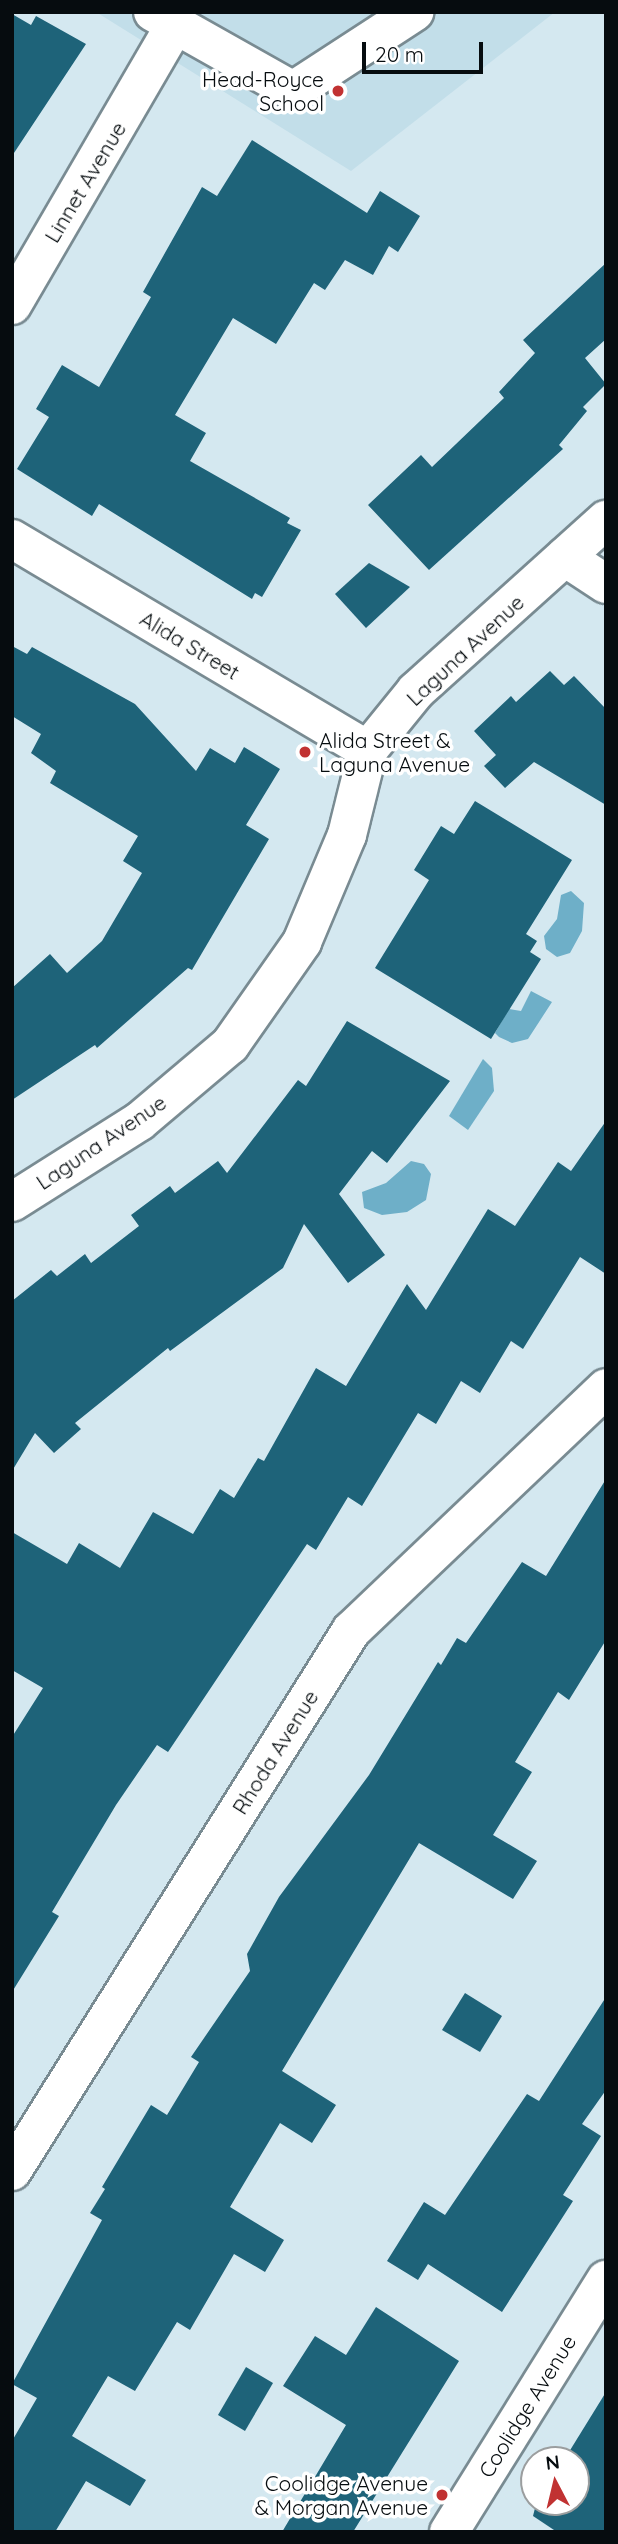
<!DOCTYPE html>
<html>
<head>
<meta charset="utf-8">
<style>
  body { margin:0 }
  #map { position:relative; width:618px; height:2544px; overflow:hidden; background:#d4e8f0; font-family:Quicksand,sans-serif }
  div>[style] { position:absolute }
  .built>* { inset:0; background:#c2dee9 }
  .water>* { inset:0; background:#6eafc8 }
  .building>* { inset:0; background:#1e6379 }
  .roads { filter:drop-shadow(2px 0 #798b92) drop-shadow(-2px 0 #798b92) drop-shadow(0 2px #798b92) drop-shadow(0 -2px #798b92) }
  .minor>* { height:38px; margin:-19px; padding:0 19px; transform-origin:19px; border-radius:19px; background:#fff }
  .dots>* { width:19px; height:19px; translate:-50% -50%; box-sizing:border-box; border:4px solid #fff; border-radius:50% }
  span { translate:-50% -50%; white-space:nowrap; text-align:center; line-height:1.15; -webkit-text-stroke:7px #fff; paint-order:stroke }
  .poi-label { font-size:21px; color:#060c0f }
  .right { translate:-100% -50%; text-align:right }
  .left { translate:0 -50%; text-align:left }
  .street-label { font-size:21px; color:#060c0f }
  .frame { position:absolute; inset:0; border:14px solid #060c0f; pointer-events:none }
  .north { position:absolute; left:520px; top:2446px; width:70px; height:70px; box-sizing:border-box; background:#fff; border:2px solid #9b9e9f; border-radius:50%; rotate:353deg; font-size:19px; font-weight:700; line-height:28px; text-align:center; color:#060c0f }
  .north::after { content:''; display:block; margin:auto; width:24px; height:32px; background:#c13232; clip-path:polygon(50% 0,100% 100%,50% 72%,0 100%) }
  .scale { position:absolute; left:362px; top:42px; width:121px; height:32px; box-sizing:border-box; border:4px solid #060c0f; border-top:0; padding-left:9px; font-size:21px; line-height:24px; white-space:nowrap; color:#060c0f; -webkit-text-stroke:5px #fff; paint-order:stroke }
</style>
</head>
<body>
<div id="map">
  <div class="built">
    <div style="clip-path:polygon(96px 12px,555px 12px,351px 171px)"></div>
  </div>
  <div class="water">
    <div style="clip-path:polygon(571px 891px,584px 903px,582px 931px,570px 953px,557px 957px,546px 949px,544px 936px,557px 919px,561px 895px)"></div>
    <div style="clip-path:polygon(531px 991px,552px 1002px,528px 1039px,512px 1043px,499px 1037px,495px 1033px,509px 1009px,521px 1011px)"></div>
    <div style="clip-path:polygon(483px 1059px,492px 1068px,494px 1091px,468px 1130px,449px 1116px)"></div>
    <div style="clip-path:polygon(411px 1161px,424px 1164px,431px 1174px,426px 1200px,407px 1212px,382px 1215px,364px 1208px,362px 1192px,386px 1183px)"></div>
  </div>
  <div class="building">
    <div style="clip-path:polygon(12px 14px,31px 25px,36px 16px,86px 44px,12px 156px)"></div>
    <div style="clip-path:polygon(252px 140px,367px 213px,380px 191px,420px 216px,398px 252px,389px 246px,373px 275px,345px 260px,325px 290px,314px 283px,276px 344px,233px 318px,175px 415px,206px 433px,190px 461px,290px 518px,287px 523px,301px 530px,262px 597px,255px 593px,252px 599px,99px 504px,92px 516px,17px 469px,49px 417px,36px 409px,62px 365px,99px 387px,151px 297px,143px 292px,202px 187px,217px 196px)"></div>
    <div style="clip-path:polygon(606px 263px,606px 339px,585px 358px,606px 384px,583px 407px,587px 411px,559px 445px,563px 449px,429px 570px,368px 505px,421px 455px,432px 467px,504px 398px,499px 392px,535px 353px,523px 340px)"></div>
    <div style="clip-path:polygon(369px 563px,410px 587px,366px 628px,335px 594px)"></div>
    <div style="clip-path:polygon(12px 646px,27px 654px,32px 647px,135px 704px,196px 771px,210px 748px,235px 763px,244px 747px,280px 769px,246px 825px,269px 839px,192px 970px,188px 968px,97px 1048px,95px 1045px,12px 1100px,12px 988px,50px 954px,67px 973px,102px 941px,142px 873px,123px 861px,138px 836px,50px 783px,56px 771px,31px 753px,41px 734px,12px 716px)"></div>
    <div style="clip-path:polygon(550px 671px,564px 685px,574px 676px,606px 709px,606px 805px,534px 762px,505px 788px,484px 766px,496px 755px,474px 731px,511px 696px,516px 702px)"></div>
    <div style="clip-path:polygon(475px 801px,572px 860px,526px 934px,537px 941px,530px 952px,541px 959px,491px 1039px,375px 968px,429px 880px,414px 870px,441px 826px,454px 834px)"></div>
    <div style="clip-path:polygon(347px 1021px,450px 1081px,387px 1163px,372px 1151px,339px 1194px,385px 1255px,348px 1283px,304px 1224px,283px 1268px,170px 1351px,168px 1348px,75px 1423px,81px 1429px,54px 1453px,35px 1433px,12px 1471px,12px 1301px,51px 1270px,57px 1276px,85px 1254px,91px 1263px,139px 1226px,131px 1215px,170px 1186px,175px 1193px,218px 1161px,227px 1173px,298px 1080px,306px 1086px)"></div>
    <div style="clip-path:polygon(606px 1121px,606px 1274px,580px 1257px,523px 1349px,511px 1341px,480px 1393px,461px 1381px,436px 1424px,418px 1413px,362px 1506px,348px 1497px,316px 1550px,307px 1544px,168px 1752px,157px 1745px,116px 1805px,52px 1912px,59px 1916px,12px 1992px,12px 1737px,43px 1688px,12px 1670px,12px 1532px,67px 1564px,79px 1543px,120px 1568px,153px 1512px,193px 1534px,220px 1489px,234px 1498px,258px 1458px,264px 1461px,316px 1368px,346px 1386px,407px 1284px,426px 1310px,488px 1209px,515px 1226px,558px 1162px,571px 1171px)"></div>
    <div style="clip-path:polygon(606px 1479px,606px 1640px,569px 1700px,558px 1692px,515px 1762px,532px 1772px,493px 1835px,537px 1861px,513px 1899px,419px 1843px,282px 2071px,336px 2105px,312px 2143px,280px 2123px,230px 2207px,284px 2240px,265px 2272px,234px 2254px,190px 2330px,177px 2322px,135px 2391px,108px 2376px,72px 2436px,146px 2480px,130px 2506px,86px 2481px,55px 2532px,12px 2532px,12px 2441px,37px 2398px,12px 2384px,102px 2220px,90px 2213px,105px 2189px,102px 2187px,151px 2105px,167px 2115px,199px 2062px,191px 2057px,250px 1971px,247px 1954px,279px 1897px,369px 1775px,438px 1662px,441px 1665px,457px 1638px,466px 1643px,522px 1562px,546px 1576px)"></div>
    <div style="clip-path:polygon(465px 1993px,502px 2016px,480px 2052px,442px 2030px)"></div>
    <div style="clip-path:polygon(606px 1997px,606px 2090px,582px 2124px,601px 2136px,563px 2195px,573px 2201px,502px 2312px,428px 2264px,418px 2280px,387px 2261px,424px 2202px,445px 2215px,527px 2094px,539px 2101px)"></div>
    <div style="clip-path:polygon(376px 2307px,459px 2361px,353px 2532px,282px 2532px,346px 2425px,283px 2386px,315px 2336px,346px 2355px)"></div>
    <div style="clip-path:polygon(246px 2367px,273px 2383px,245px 2431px,218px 2415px)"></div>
    <div style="clip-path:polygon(606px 2392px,606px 2532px,557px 2532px,533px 2516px,536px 2504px,576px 2502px,576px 2460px,564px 2460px)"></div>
  </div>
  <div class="roads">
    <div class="minor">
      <div style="left:153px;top:12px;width:161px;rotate:29.4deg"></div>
      <div style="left:293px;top:91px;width:145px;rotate:-33.1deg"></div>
      <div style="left:12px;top:305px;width:324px;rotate:-59.8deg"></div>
      <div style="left:12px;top:539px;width:414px;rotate:30.7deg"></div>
      <div style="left:565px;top:557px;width:49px;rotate:33.4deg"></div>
      <div style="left:12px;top:1202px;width:151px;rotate:-32.3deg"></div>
      <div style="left:140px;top:1121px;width:118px;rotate:-40.2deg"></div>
      <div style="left:230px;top:1045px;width:126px;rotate:-55deg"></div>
      <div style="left:302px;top:942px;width:116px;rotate:-67.2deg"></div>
      <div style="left:347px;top:835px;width:88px;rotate:-76.1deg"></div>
      <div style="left:368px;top:750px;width:76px;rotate:-50.9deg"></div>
      <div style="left:416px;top:691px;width:256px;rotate:-42deg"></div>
      <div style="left:12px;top:2171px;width:638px;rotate:-57.88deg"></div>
      <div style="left:351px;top:1631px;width:352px;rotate:-43.6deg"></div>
      <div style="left:449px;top:2532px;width:297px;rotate:-58.1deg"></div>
    </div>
  </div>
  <div class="dots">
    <div style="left:338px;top:91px;background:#c13232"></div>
    <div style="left:305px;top:752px;background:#c13232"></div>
    <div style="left:442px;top:2495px;background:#c13232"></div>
  </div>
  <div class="poi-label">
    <span class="right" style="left:324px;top:91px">Head-Royce<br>School</span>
    <span class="left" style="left:319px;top:752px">Alida Street &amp;<br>Laguna Avenue</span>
    <span class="right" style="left:428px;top:2495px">Coolidge Avenue<br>&amp; Morgan Avenue</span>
  </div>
  <div class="street-label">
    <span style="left:85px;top:182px;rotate:-59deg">Linnet Avenue</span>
    <span style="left:190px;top:645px;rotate:31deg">Alida Street</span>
    <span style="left:465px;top:650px;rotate:-43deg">Laguna Avenue</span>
    <span style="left:101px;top:1142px;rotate:-34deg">Laguna Avenue</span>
    <span style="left:275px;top:1752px;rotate:-58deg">Rhoda Avenue</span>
    <span style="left:527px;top:2406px;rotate:-58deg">Coolidge Avenue</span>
  </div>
  <div class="frame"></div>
  <div class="north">N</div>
  <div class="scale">20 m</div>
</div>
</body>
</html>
